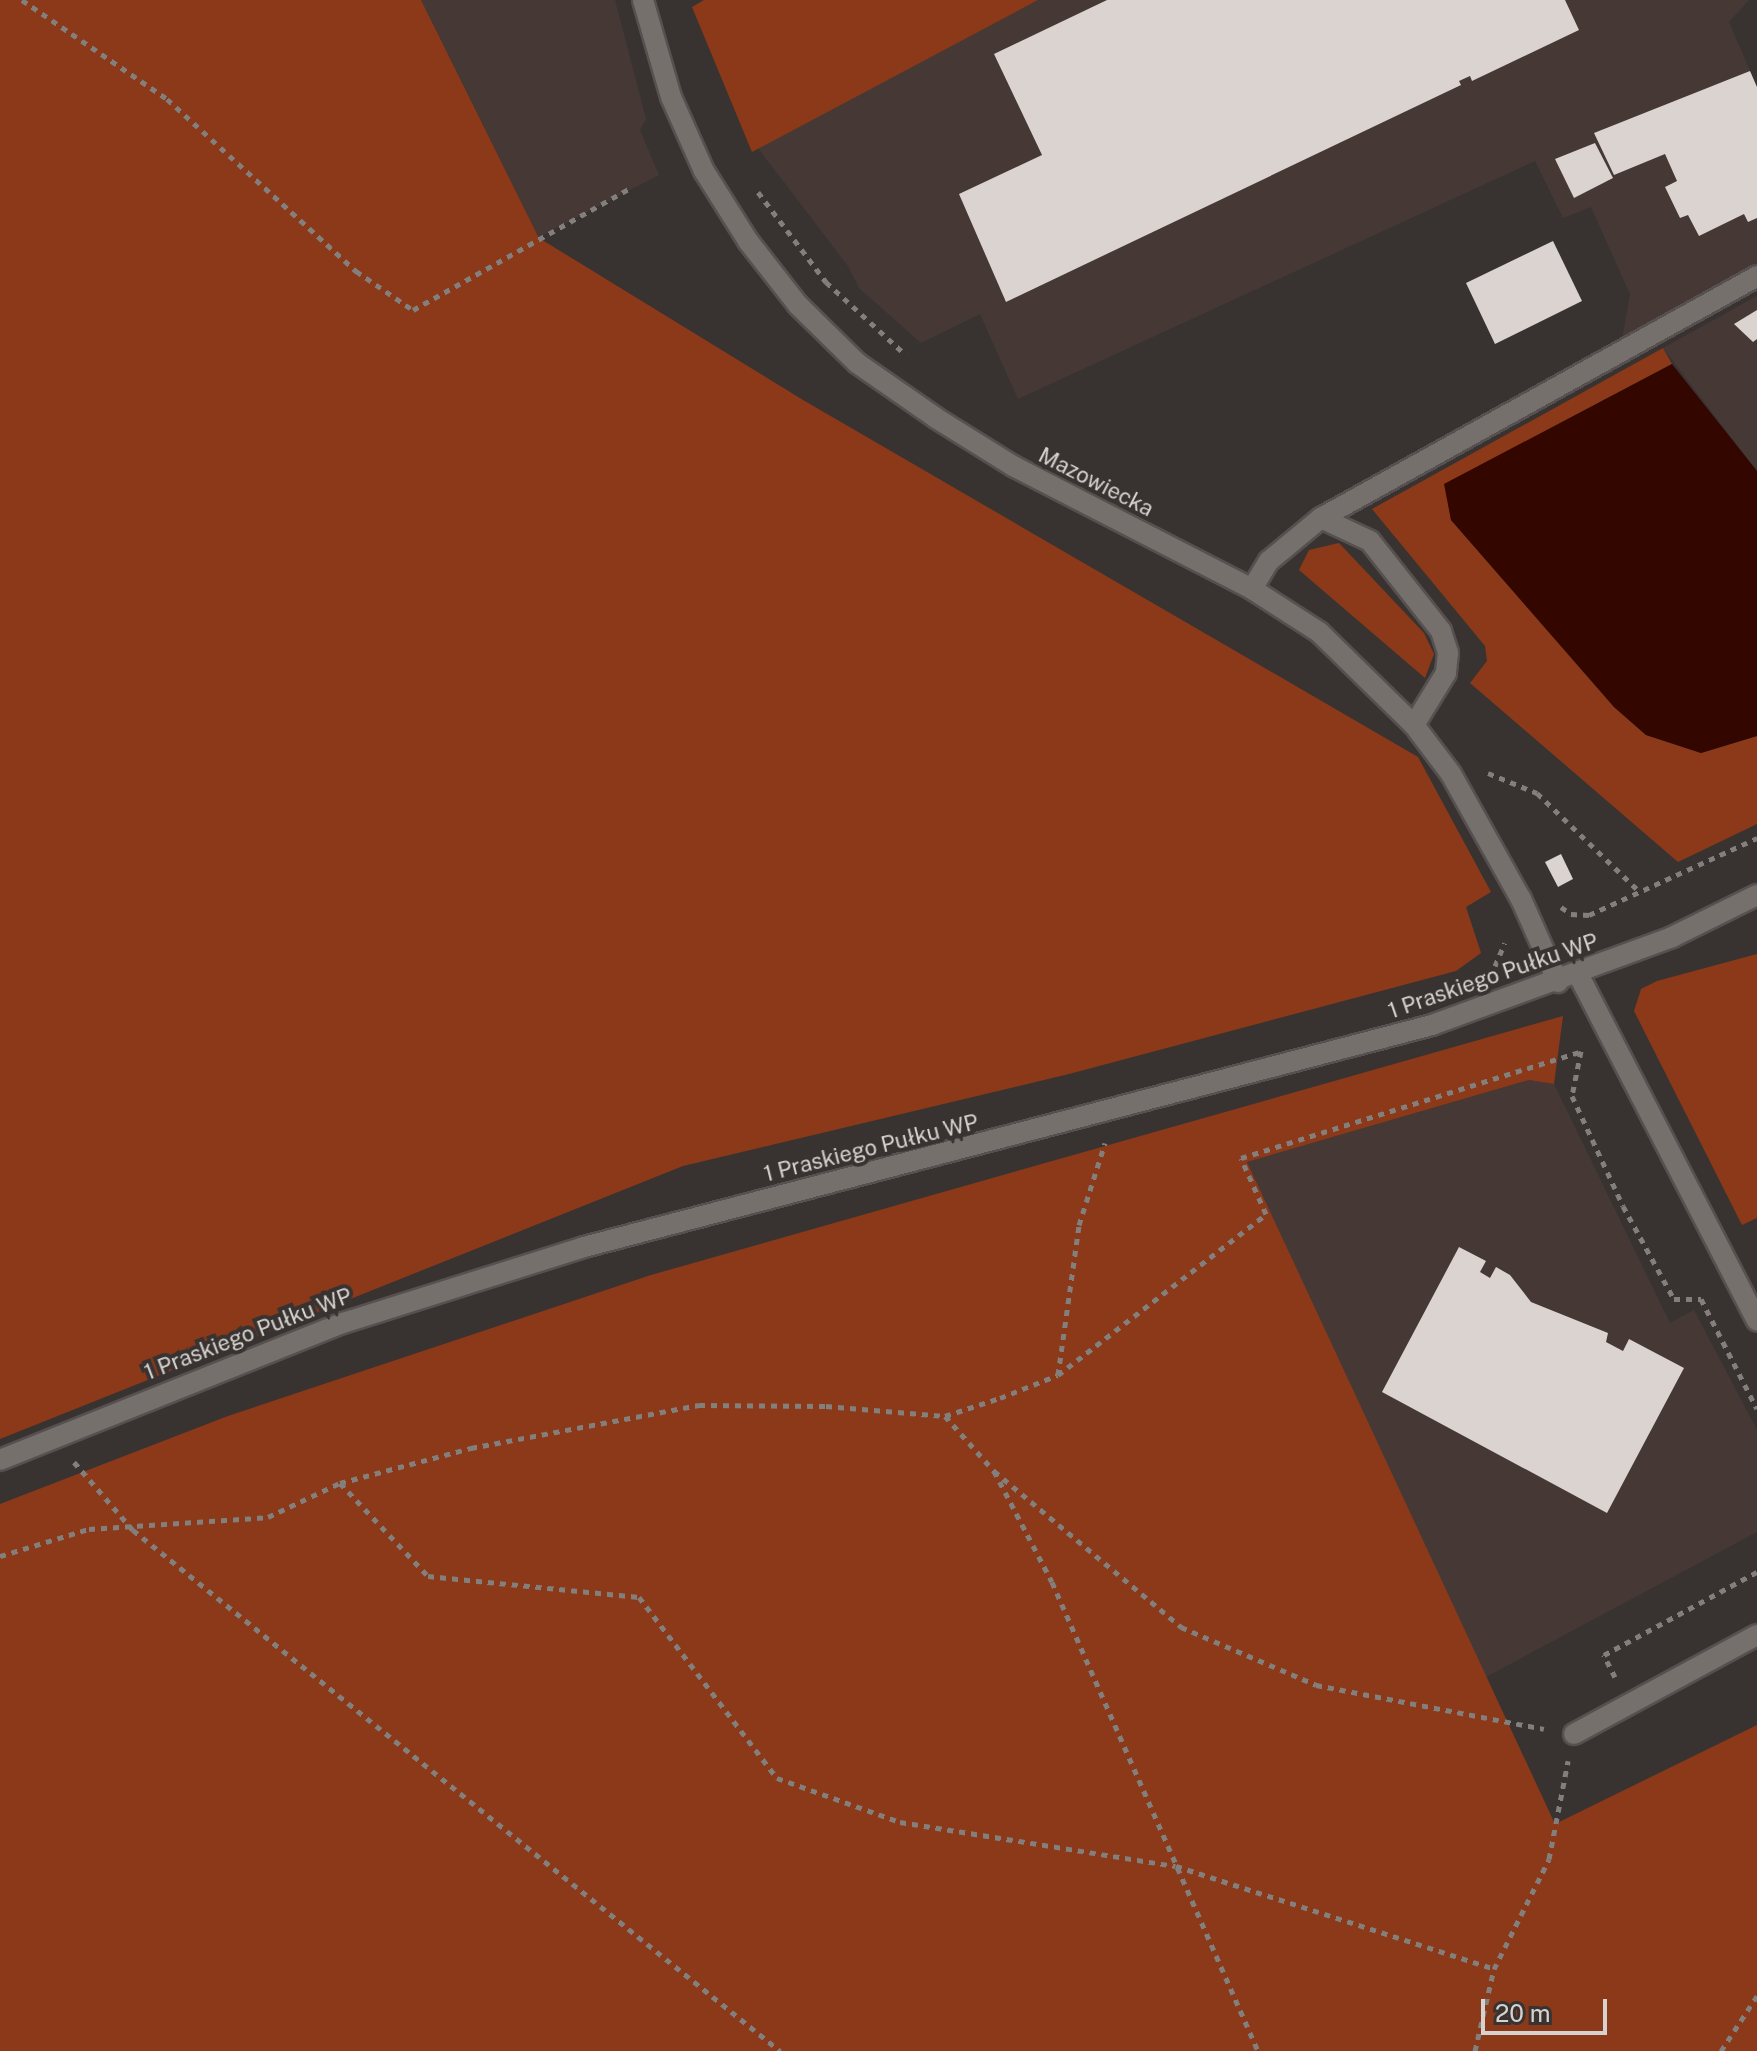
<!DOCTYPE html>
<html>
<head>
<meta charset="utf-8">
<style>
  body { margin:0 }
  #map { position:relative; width:1757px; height:2051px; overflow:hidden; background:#383331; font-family:"Public Sans",sans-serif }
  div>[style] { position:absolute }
  .built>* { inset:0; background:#463935 }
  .green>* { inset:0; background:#8c3919 }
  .water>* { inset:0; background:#340600 }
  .building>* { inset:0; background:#dad3d0 }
  .path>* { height:5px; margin-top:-2.5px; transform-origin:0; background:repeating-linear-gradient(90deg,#837f7d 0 6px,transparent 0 12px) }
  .roads { filter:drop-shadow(2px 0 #565150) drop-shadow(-2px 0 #565150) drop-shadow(0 2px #565150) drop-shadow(0 -2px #565150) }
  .service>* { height:20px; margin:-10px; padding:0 10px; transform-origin:10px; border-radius:10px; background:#76706d }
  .minor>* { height:20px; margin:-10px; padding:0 10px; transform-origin:10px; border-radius:10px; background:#76706d }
  .tertiary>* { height:20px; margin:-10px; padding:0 10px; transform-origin:10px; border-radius:10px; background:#76706d }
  span { translate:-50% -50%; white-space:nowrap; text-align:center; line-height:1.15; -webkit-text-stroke:8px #383331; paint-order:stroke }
  .street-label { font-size:22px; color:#d5d2d0 }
  .scale { position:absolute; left:1481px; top:1999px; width:126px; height:36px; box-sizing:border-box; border:4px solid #d5d2d0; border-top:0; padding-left:10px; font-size:24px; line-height:28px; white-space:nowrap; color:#d5d2d0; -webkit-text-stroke:6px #383331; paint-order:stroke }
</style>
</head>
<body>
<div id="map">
  <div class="built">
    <div style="clip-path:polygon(421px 0,615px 0,646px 119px,640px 130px,659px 175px,539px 237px)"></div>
    <div style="clip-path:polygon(1038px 0,1749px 0,1729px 22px,1757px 87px,1757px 266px,1622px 340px,1630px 294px,1591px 207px,1563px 218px,1535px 161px,1018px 399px,980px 314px,921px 343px,859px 288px,848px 266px,758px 148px)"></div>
    <div style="clip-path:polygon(1757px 296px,1757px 471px,1663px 348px)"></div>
    <div style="clip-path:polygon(1529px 1080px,1554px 1084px,1670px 1323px,1694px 1310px,1757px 1430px,1757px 1532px,1484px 1678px,1247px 1162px)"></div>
  </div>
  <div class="green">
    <div style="clip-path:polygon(0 0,421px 0,539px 238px,803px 400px,1418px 757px,1491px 892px,1466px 907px,1481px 953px,1456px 971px,1069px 1074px,683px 1166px,0 1439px)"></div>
    <div style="clip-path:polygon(704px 0,1038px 0,752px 152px,692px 7px)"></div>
    <div style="clip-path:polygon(1663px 348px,1672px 364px,1445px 484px,1451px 520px,1614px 707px,1646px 735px,1701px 753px,1757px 736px,1757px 824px,1678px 862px,1470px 683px,1487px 661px,1485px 646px,1372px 509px)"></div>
    <div style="clip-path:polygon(1339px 543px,1424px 633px,1434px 654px,1425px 678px,1299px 570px,1309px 550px)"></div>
    <div style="clip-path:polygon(1757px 954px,1757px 1218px,1742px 1225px,1634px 1011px,1641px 989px,1657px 981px)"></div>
    <div style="clip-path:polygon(1563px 1016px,1554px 1084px,1529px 1080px,1247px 1162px,1555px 1824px,1757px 1725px,1757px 2051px,0 2051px,0 1504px,228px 1416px,651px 1275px)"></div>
  </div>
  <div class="water">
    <div style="clip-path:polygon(1672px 364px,1757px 471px,1757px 736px,1701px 753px,1646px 735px,1614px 707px,1451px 520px,1444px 484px)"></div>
  </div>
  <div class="building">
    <div style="clip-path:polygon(1107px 0,1565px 0,1579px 30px,1472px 81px,1470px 76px,1459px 81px,1461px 85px,1006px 302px,959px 194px,1042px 155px,994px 54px)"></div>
    <div style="clip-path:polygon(1750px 71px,1757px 87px,1757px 218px,1748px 222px,1744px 214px,1699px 236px,1688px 215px,1680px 218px,1665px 187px,1677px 181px,1665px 154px,1614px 175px,1594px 133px)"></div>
    <div style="clip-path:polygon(1595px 143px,1613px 178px,1574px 198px,1555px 159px)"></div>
    <div style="clip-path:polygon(1553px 241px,1582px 301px,1495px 344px,1466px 283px)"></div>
    <div style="clip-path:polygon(1757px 310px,1757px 339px,1753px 342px,1734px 324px)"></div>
    <div style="clip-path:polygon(1561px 854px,1573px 879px,1558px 887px,1545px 862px)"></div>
    <div style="clip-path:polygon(1459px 1247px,1486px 1261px,1480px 1272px,1490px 1278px,1496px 1267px,1510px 1275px,1531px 1302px,1608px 1333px,1606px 1342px,1623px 1351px,1629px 1339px,1684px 1368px,1607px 1513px,1382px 1392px)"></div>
  </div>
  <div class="path">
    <div style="left:22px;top:0;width:176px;rotate:34.3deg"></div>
    <div style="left:167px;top:99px;width:256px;rotate:42.3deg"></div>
    <div style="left:356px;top:271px;width:69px;rotate:34.4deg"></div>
    <div style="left:413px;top:310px;width:248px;rotate:-29.3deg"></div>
    <div style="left:758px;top:192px;width:113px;rotate:52.9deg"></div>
    <div style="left:826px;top:282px;width:108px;rotate:42.4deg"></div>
    <div style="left:1488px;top:773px;width:53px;rotate:22.2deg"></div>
    <div style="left:1537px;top:793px;width:143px;rotate:43.9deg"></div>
    <div style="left:1561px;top:907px;width:12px;rotate:35deg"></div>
    <div style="left:1571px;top:914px;width:18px;rotate:3deg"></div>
    <div style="left:1589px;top:915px;width:185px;rotate:-24.6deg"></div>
    <div style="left:1495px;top:966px;width:25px;rotate:-67deg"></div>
    <div style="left:1581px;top:1051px;width:46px;rotate:101.3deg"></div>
    <div style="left:1572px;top:1096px;width:121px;rotate:65.1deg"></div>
    <div style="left:1623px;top:1206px;width:106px;rotate:61.3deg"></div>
    <div style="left:1674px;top:1299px;width:27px"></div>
    <div style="left:1701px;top:1299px;width:123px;rotate:63deg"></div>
    <div style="left:1058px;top:1375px;width:151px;rotate:-82deg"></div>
    <div style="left:1079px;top:1225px;width:86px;rotate:-72.4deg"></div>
    <div style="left:945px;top:1416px;width:74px;rotate:48.3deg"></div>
    <div style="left:994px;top:1471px;width:125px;rotate:62.4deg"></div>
    <div style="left:1052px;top:1582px;width:512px;rotate:66.29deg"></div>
    <div style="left:74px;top:1462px;width:90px;rotate:49.1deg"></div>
    <div style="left:133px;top:1530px;width:831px;rotate:38.84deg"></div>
    <div style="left:994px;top:1471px;width:244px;rotate:39.8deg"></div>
    <div style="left:1181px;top:1627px;width:147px;rotate:23.2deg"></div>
    <div style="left:1316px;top:1685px;width:232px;rotate:10.9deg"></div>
    <div style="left:340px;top:1483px;width:128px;rotate:46.6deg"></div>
    <div style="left:428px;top:1576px;width:212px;rotate:5.7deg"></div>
    <div style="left:639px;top:1597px;width:228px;rotate:52.7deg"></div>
    <div style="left:777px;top:1778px;width:131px;rotate:19.7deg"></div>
    <div style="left:900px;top:1822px;width:279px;rotate:9.1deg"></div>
    <div style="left:1176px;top:1866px;width:334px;rotate:17.9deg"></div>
    <div style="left:0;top:1556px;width:93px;rotate:-16.9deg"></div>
    <div style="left:89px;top:1529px;width:179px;rotate:-3.8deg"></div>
    <div style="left:268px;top:1517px;width:80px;rotate:-25.3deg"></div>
    <div style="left:340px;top:1483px;width:136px;rotate:-15deg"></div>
    <div style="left:471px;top:1448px;width:232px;rotate:-10.7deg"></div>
    <div style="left:699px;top:1405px;width:127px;rotate:0.5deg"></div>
    <div style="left:826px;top:1406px;width:119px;rotate:4.8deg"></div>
    <div style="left:945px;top:1416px;width:58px;rotate:-18.1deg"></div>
    <div style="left:1000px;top:1398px;width:62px;rotate:-21.6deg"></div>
    <div style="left:1058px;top:1375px;width:263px;rotate:-37.7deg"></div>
    <div style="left:1266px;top:1214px;width:61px;rotate:-114.1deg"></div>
    <div style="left:1241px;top:1158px;width:355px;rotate:-17.4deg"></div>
    <div style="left:1615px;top:1677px;width:25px;rotate:-117deg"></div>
    <div style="left:1604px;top:1655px;width:174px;rotate:-28.5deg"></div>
    <div style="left:1475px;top:2051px;width:84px;rotate:-77deg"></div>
    <div style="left:1494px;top:1969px;width:123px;rotate:-63.4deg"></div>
    <div style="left:1549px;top:1859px;width:100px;rotate:-79deg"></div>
    <div style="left:1721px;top:2051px;width:66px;rotate:-56.8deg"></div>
  </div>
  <div class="roads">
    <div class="service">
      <div style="left:1321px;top:518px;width:54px;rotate:25.1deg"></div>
      <div style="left:1370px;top:541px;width:115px;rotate:51.7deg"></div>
      <div style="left:1441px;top:631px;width:23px;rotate:72deg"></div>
      <div style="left:1448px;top:653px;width:20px;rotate:96deg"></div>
      <div style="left:1446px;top:673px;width:61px;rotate:121.6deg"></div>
      <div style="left:1252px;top:589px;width:33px;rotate:-59deg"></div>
      <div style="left:1269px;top:561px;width:67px;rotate:-39.6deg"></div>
      <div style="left:1321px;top:518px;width:499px;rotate:-29deg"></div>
    </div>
    <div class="minor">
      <div style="left:643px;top:0;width:101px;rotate:73.9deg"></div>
      <div style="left:671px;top:97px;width:81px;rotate:66deg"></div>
      <div style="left:704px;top:171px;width:83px;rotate:57.8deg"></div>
      <div style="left:748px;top:241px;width:81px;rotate:52deg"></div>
      <div style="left:798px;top:305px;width:83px;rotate:44.5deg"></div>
      <div style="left:857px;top:363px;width:96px;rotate:34.8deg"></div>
      <div style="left:936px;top:418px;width:91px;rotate:31.9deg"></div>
      <div style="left:1013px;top:466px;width:269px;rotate:27.2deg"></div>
      <div style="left:1252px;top:589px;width:80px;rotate:32.7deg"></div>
      <div style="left:1319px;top:632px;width:133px;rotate:44.4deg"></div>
      <div style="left:1414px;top:725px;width:61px;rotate:52.9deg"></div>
      <div style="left:1451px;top:774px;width:143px;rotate:60.8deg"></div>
      <div style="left:1521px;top:899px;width:91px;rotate:66deg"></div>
      <div style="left:1578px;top:974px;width:390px;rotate:62.7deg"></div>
      <div style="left:1574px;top:1734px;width:208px;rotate:-28.4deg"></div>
    </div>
    <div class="tertiary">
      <div style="left:0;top:1460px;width:369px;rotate:-21.8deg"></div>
      <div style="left:343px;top:1323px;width:253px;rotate:-17.5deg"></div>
      <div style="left:584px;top:1247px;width:877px;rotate:-14.67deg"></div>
      <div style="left:1432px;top:1025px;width:256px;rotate:-20.1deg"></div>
      <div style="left:1672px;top:937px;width:95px;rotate:-26.3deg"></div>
    </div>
  </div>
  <div class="street-label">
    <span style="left:1096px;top:482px;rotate:27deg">Mazowiecka</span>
    <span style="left:1493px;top:976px;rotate:-19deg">1 Praskiego Pułku WP</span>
    <span style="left:871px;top:1148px;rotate:-14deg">1 Praskiego Pułku WP</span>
    <span style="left:248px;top:1334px;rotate:-21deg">1 Praskiego Pułku WP</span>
  </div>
  <div class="scale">20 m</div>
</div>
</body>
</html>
